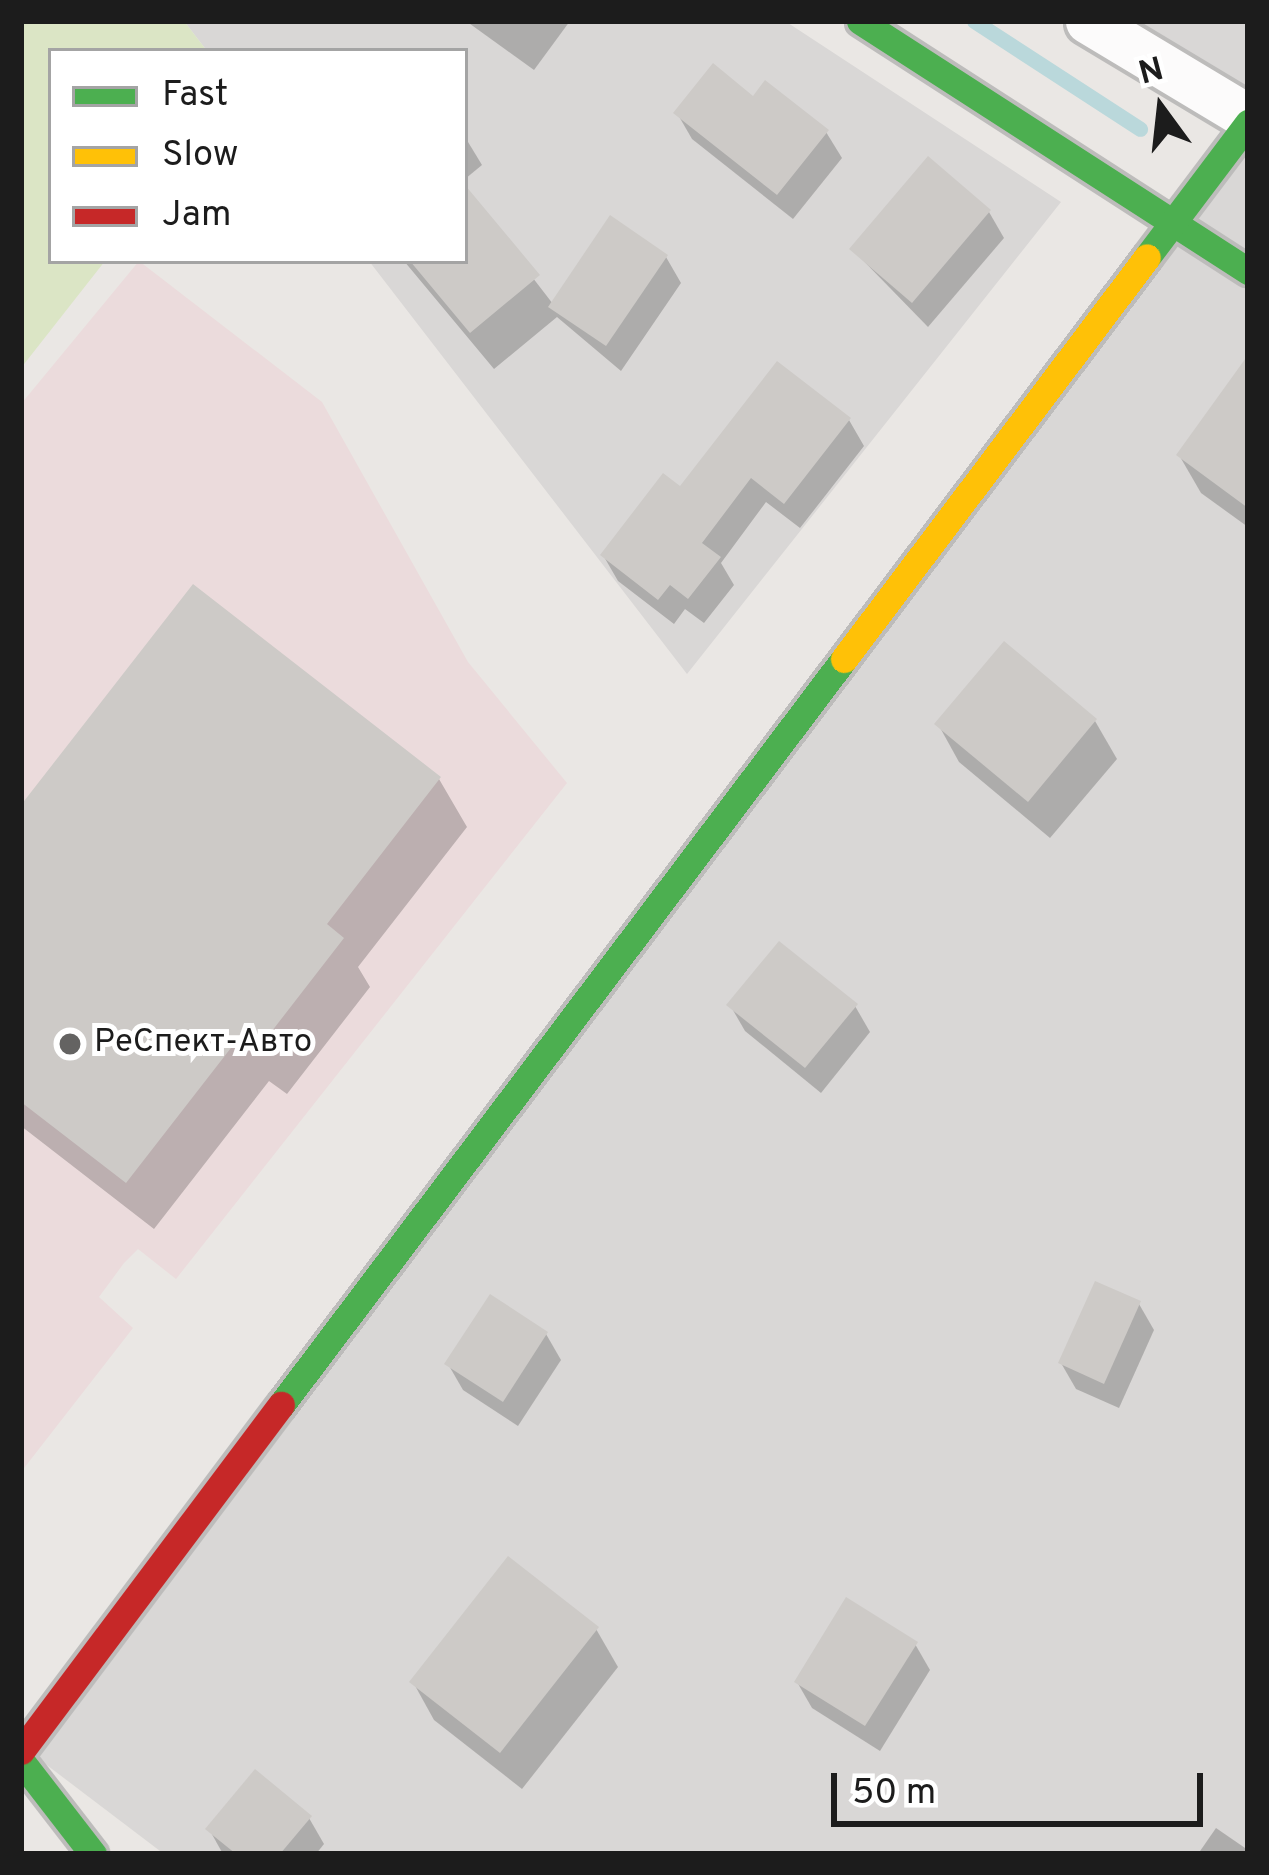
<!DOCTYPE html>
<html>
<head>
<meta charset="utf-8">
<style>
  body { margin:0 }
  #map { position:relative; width:1269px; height:1875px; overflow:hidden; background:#eae7e4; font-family:Overpass,sans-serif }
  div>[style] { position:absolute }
  .residential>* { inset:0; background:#d9d7d6 }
  .commercial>* { inset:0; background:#ebdbdc }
  .grass>* { inset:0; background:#dbe5c5 }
  .shadow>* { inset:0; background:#0003 }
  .stream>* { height:15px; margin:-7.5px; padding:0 7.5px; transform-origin:7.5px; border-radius:7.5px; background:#bad8db }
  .building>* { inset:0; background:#cdcac7 }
  .roads { filter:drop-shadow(3px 0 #bdbcbb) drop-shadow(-3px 0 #bdbcbb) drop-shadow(0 3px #bdbcbb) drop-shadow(0 -3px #bdbcbb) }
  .street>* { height:45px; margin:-22.5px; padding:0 22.5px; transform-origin:22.5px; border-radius:22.5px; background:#fcfbfb }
  .fast>* { height:27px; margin:-13.5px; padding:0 13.5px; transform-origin:13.5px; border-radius:13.5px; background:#4caf50 }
  .slow>* { height:27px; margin:-13.5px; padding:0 13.5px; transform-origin:13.5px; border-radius:13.5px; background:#ffc107 }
  .jam>* { height:27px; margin:-13.5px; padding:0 13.5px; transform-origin:13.5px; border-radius:13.5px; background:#c62828 }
  .dots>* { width:33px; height:33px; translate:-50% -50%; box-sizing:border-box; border:6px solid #fff; border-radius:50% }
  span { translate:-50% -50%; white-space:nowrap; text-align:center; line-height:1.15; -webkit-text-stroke:10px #fff; paint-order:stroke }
  .poi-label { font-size:33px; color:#1c1c1c }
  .left { translate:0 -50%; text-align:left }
  .frame { position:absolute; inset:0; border:24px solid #1c1c1c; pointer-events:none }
  .legend { position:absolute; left:48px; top:48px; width:420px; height:216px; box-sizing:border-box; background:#fff; border:3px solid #a4a4a4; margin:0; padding:15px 21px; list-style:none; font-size:36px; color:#1c1c1c }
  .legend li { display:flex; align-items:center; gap:24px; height:60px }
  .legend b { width:60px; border:3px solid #a4a4a4 }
  .north { position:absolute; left:1101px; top:48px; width:120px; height:120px; -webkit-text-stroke:9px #fff; paint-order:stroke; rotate:345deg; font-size:33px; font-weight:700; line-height:48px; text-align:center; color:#1c1c1c }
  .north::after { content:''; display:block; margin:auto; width:42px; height:54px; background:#1c1c1c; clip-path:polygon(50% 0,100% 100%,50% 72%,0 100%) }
  .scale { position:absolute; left:831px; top:1773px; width:372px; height:54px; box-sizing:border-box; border:6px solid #1c1c1c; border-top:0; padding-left:15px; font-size:36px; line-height:42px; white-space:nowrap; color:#1c1c1c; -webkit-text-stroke:9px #fff; paint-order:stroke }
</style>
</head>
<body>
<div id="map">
  <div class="residential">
    <div style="clip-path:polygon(184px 21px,785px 21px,1061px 202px,687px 674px,369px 261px,465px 261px,465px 51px,207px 51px)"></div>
    <div style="clip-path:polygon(1136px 21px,1248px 21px,1248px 94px)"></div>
    <div style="clip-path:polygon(1248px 140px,1248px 1854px,164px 1854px,27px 1750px)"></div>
  </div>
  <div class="commercial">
    <div style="clip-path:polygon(139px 261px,322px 402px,468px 662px,567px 783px,176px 1279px,138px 1249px,124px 1263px,99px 1297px,133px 1328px,21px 1472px,21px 404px)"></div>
  </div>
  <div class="grass">
    <div style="clip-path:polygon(21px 21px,184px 21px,207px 51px,51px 51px,51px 261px,105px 261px,21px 368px)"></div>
  </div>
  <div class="shadow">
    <div style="clip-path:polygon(466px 21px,570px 21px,534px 70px)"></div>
    <div style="clip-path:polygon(754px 100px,826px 132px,842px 158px,793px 219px,692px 139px,677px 113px)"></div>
    <div style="clip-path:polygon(465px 137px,482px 165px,465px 179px)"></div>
    <div style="clip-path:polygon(465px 190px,553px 304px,666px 257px,681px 283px,621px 371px,557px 317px,494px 369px,404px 261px,465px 261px)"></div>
    <div style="clip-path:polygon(989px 212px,1004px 238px,928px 327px,852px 249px)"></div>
    <div style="clip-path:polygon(1248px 366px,1248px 527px,1201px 493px,1179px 455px)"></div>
    <div style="clip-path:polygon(849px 420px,864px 446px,800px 528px,766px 502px,721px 563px,734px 585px,704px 623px,685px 609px,674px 624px,618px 581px,603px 555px,681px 490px)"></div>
    <div style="clip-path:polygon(1004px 645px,1095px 721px,1117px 759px,1050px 838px,959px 762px,938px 724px)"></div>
    <div style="clip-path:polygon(439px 779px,467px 827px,358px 967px,370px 987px,287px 1094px,269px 1081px,154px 1229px,21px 1126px,21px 810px)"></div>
    <div style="clip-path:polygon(730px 1005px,855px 1006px,870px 1032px,821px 1093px,745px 1031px)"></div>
    <div style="clip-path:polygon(1139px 1304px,1154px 1330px,1119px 1408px,1076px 1389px,1061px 1363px)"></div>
    <div style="clip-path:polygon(546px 1334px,561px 1360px,518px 1426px,463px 1390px,448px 1364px)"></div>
    <div style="clip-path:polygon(596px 1629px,618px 1667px,522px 1789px,434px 1720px,413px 1682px)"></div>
    <div style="clip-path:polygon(915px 1644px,930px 1670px,880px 1751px,812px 1708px,797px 1682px)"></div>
    <div style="clip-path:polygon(309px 1818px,324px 1844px,316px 1854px,223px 1854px,209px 1829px)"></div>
    <div style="clip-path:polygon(1216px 1828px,1248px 1850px,1248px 1854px,1198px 1854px)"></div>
  </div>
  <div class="stream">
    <div style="left:974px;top:21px;width:198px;rotate:33deg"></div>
  </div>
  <div class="building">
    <div style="clip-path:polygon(713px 63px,753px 96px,765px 80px,829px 130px,777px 195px,673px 113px)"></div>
    <div style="clip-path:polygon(928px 156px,991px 210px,912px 303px,849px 249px)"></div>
    <div style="clip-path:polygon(465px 185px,540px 275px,470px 333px,410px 261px,465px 261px)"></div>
    <div style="clip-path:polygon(610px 215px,668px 255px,606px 346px,548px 307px)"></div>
    <div style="clip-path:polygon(1248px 355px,1248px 508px,1176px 455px)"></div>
    <div style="clip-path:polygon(777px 361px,851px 418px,784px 504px,751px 478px,702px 543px,721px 557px,688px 599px,670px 585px,658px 600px,600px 555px,663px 473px,680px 486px)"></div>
    <div style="clip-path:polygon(193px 584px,441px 777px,327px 924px,344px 938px,258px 1049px,241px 1035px,126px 1183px,21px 1102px,21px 805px)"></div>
    <div style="clip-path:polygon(1004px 641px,1097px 719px,1028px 802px,934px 724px)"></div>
    <div style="clip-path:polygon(779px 941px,858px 1004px,805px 1068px,726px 1005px)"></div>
    <div style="clip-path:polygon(1095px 1281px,1141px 1301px,1104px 1384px,1058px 1363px)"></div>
    <div style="clip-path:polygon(490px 1294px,548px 1332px,503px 1402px,444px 1364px)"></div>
    <div style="clip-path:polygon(508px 1556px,599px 1627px,500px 1753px,409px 1682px)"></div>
    <div style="clip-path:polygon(846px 1597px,918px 1642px,865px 1726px,794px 1682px)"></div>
    <div style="clip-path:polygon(255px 1769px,312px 1816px,280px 1854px,236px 1854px,205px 1829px)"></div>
  </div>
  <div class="roads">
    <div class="street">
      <div style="left:1088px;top:21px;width:187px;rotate:31deg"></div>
    </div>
    <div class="fast">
      <div style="left:860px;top:21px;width:462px;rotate:32.8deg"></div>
      <div style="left:1147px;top:257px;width:168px;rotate:-53deg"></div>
      <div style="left:281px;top:1405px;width:935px;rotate:-52.96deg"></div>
      <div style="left:21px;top:1761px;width:118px;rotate:52.3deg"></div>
    </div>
    <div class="slow">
      <div style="left:844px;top:659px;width:503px;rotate:-52.99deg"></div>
    </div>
    <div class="jam">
      <div style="left:21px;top:1751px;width:433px;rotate:-53.1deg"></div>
    </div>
  </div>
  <div class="dots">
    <div style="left:70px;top:1044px;background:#646362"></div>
  </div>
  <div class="poi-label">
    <span class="left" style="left:94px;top:1044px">РеСпект-Авто</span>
  </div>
  <div class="frame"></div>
  <ul class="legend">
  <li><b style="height:15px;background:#4caf50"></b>Fast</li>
  <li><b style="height:15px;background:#ffc107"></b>Slow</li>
  <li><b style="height:15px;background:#c62828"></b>Jam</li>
  </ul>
  <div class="north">N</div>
  <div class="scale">50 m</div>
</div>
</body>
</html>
